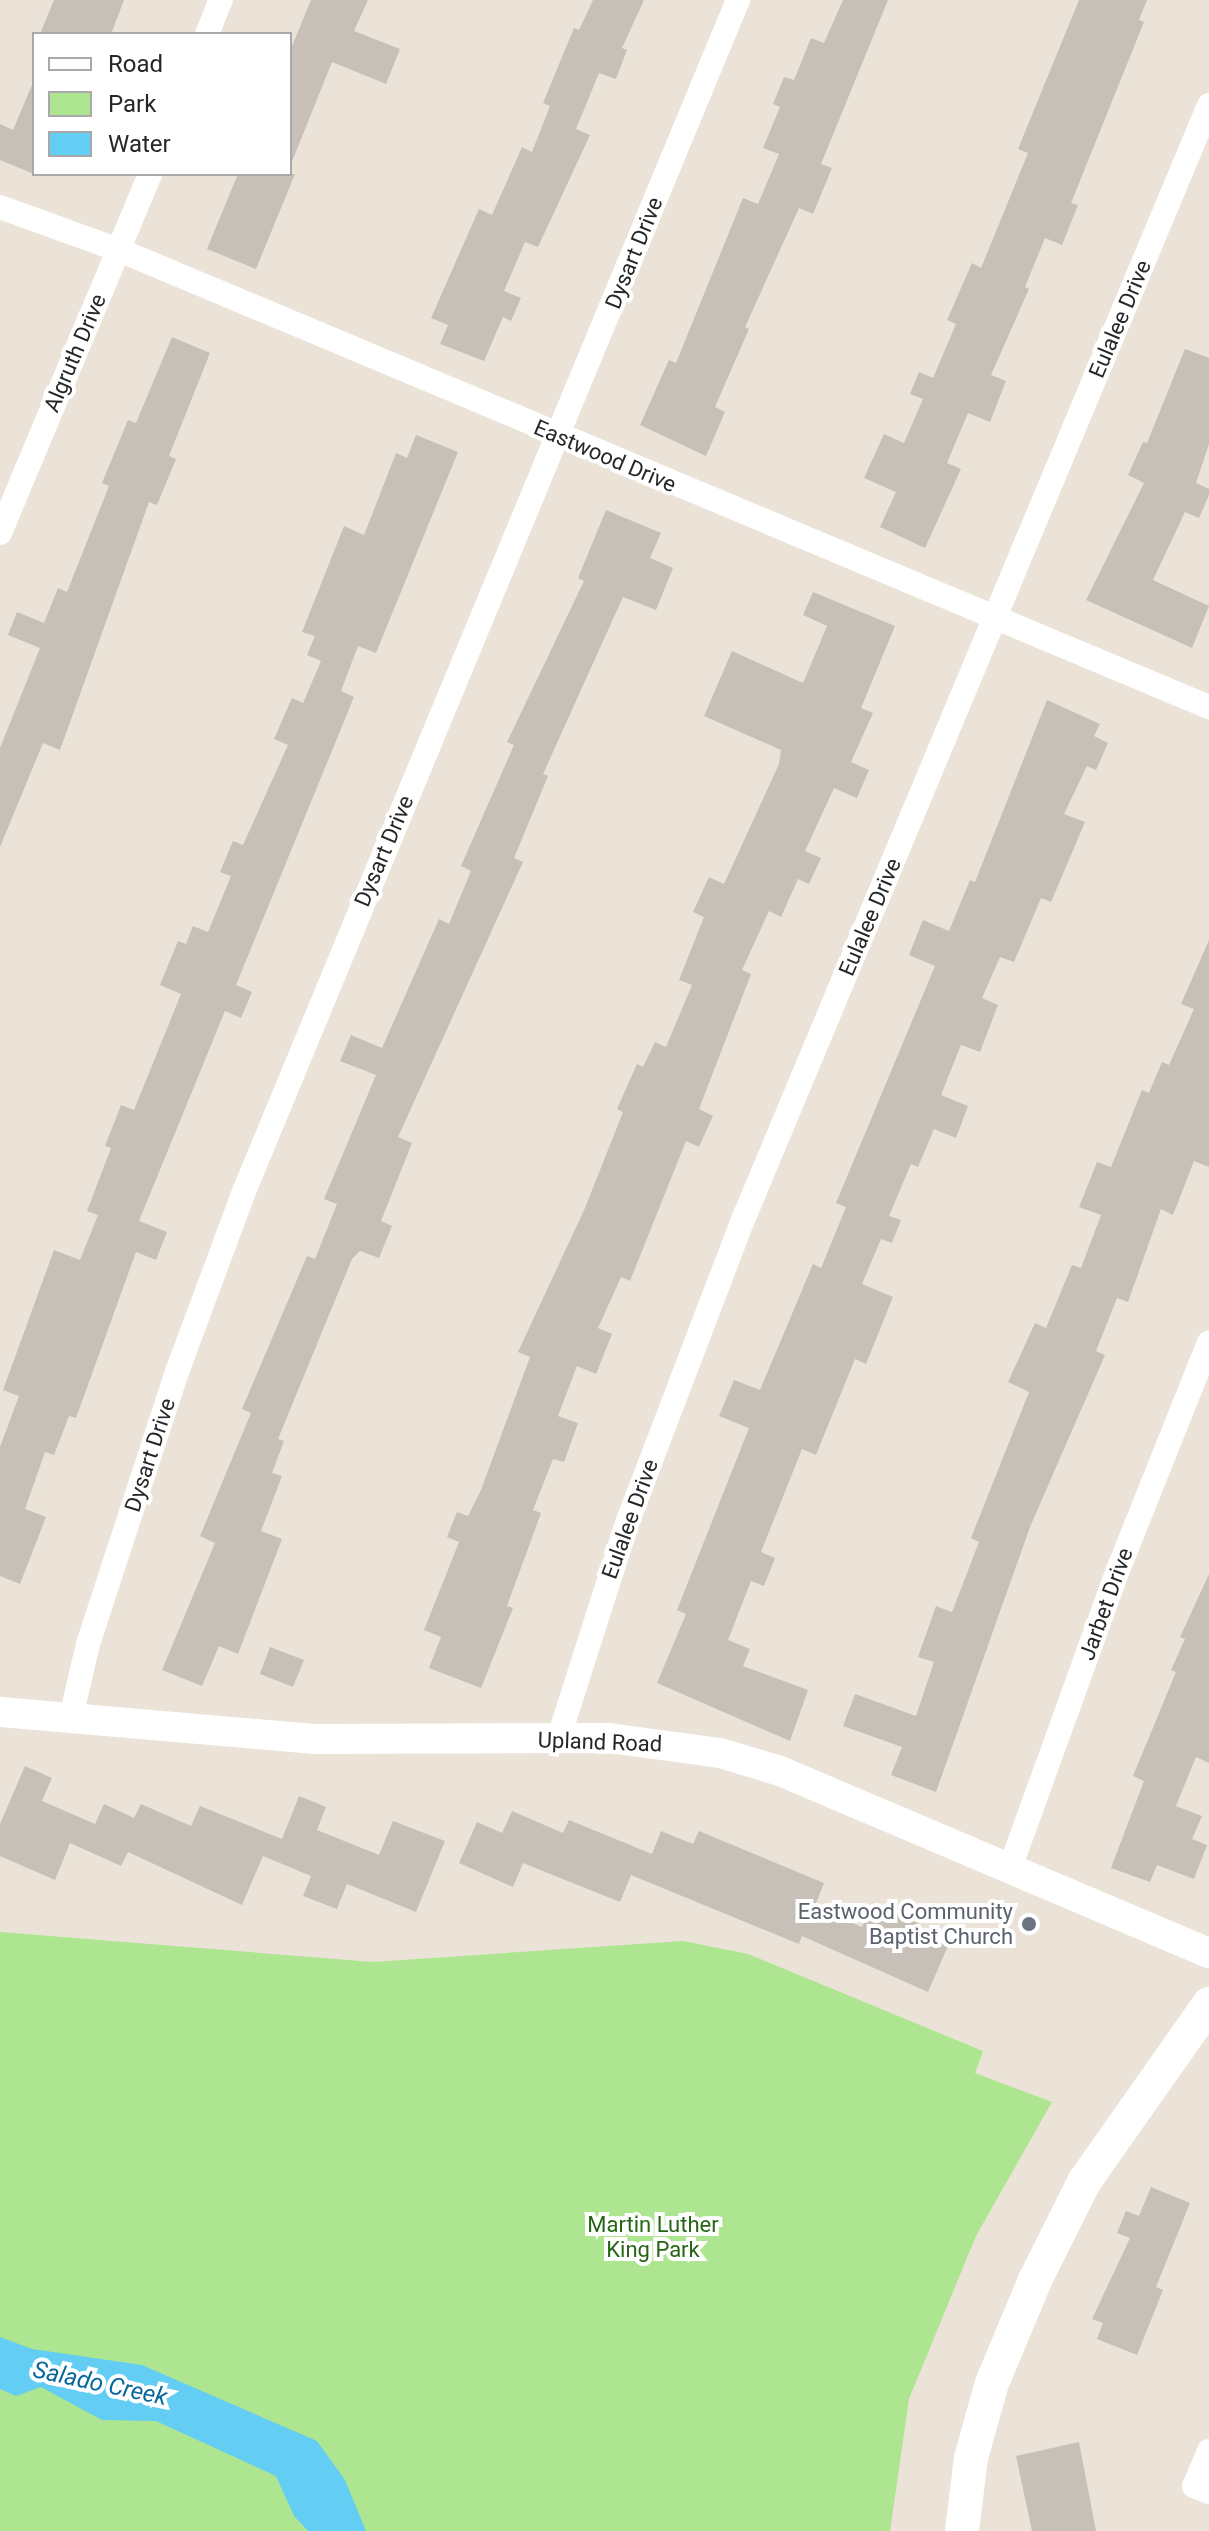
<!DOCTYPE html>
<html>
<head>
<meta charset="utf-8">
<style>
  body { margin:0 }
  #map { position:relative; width:1209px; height:2531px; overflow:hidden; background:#ebe3d7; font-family:Roboto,sans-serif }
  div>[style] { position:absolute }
  .green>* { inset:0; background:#ade590 }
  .water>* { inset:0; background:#63cdf4 }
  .building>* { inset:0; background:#c6c0b8 }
  .minor>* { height:24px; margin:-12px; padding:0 12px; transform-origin:12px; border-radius:12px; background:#fff }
  .tertiary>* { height:30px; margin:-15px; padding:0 15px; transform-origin:15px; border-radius:15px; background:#fff }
  .secondary>* { height:34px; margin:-17px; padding:0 17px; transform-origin:17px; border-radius:17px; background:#fff }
  .dots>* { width:22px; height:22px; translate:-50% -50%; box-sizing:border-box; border:4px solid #fff; border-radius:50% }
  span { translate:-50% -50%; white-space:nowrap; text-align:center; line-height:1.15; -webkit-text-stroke:8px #fff; paint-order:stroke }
  .street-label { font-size:22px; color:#272727 }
  .worship-label { font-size:22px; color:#5b616d }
  .right { translate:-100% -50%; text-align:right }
  .park-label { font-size:22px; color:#256615 }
  .water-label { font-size:24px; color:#06679c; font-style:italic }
  .legend { position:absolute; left:32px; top:32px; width:260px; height:144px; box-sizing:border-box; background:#fff; border:2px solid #a9a9a9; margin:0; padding:10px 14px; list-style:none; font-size:24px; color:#272727 }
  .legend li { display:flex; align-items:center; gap:16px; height:40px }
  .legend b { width:40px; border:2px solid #a9a9a9 }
</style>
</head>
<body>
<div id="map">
  <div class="green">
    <div style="clip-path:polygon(0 1932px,373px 1962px,683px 1941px,748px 1954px,983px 2051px,975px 2073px,1052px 2102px,976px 2236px,909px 2399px,890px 2531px,0 2531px)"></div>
  </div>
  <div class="water">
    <div style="clip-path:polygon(0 2337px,32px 2349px,142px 2365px,317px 2441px,345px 2480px,366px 2531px,308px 2531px,294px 2516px,276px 2476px,156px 2421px,102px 2420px,41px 2387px,16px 2396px,0 2389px)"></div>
  </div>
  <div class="building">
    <div style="clip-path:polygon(54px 0,124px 0,111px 34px,40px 34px)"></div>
    <div style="clip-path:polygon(311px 0,368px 0,354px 31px,400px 49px,386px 84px,332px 62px,291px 164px,290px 51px)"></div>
    <div style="clip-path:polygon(593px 0,644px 0,622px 48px,627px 50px,616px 79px,599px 73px,576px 129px,590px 135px,538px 247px,525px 242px,504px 291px,521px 298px,511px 321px,503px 317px,484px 361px,440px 344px,448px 325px,431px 318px,479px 209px,492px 215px,522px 147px,532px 152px,550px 106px,543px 103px,574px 28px,579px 30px)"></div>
    <div style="clip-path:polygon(843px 0,888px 0,821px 164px,832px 168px,813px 214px,799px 208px,745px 327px,749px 329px,715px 407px,725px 412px,706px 456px,640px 425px,669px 360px,676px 363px,743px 198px,758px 204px,779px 154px,763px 148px,780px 107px,773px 104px,784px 77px,794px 80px,811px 38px,824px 43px)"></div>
    <div style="clip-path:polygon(1079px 0,1147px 0,1139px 20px,1144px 22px,1071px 203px,1078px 205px,1062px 245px,1045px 238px,1025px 287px,1029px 289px,991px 375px,1006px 381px,990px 422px,968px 413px,947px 463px,961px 469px,925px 548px,880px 527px,896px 492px,864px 478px,884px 434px,904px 443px,923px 399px,910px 394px,919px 372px,933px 378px,956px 324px,947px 320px,972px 263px,981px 268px,1028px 153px,1018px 149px)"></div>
    <div style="clip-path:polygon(34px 80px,34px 174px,0 160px,0 124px,13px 130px)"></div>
    <div style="clip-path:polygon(238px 174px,295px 174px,256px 269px,207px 249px)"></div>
    <div style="clip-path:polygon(172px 337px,210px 353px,169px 456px,176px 459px,157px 505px,149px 502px,60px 750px,43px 743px,0 847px,0 748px,40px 648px,8px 635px,17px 612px,44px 623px,58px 588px,67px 592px,109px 486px,102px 483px,128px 420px,136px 423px)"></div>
    <div style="clip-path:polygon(1185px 349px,1209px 358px,1209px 444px,1196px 483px,1209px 489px,1209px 495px,1199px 518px,1185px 512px,1153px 580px,1209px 606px,1192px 648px,1086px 600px,1144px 483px,1128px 475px,1143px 442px,1147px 443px)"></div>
    <div style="clip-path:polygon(416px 435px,458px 452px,376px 653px,358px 646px,341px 691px,354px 697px,236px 985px,252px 992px,241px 1018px,225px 1011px,139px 1221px,167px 1232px,156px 1260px,136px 1252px,76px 1418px,69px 1416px,54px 1455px,45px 1452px,25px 1509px,46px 1517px,20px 1584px,0 1576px,0 1447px,19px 1396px,3px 1390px,54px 1250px,80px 1260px,98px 1215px,87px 1211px,111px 1148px,105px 1146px,121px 1105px,134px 1110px,181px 994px,160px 985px,178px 941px,186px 944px,193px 926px,208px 932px,231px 876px,220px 872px,233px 841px,243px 845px,288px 745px,274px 739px,292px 698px,303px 703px,321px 661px,307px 655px,315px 636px,302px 632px,344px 526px,364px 535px,396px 453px,407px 458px)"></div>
    <div style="clip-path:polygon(606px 510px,661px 533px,650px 558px,673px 568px,656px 610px,623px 597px,543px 774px,548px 776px,514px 858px,523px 862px,398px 1137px,412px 1143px,381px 1221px,392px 1226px,379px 1258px,360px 1251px,352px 1259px,278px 1439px,284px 1441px,272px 1473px,282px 1476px,261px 1531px,282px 1539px,238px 1654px,219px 1646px,202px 1686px,162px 1670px,215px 1543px,200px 1536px,251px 1413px,242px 1409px,307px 1256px,315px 1259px,337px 1204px,324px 1199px,376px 1075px,340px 1061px,351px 1035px,382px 1048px,439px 919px,449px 924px,471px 871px,461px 866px,514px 745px,507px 742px,584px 581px,578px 578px)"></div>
    <div style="clip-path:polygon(813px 592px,895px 626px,861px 708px,873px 713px,851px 762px,869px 770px,857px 798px,834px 788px,805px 851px,821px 858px,809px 884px,798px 879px,781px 917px,769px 911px,742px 970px,751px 974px,699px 1109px,713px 1116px,699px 1147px,686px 1141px,630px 1281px,621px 1277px,598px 1328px,612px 1334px,596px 1374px,577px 1366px,558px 1416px,578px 1423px,564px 1462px,553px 1459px,533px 1510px,541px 1513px,507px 1606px,513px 1608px,481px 1688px,429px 1668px,441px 1637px,424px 1630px,459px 1542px,447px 1537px,457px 1512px,468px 1516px,481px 1490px,530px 1357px,518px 1352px,585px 1208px,623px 1112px,617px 1109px,637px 1064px,643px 1067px,655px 1042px,666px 1047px,692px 985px,679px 980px,704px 917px,693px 912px,709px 877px,724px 884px,779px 764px,781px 750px,704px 716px,732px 651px,803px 683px,827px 626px,803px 615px)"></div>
    <div style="clip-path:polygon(1047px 700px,1100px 724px,1094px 736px,1108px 743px,1096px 770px,1087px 766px,1064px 814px,1085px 822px,1051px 902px,1041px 898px,1014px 962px,1000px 957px,982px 998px,998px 1005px,980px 1052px,961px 1045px,941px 1095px,968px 1106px,956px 1138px,934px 1129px,918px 1167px,911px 1164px,889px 1216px,901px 1220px,892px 1243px,881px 1239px,862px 1284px,893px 1297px,866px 1364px,855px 1359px,816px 1455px,802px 1449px,761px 1552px,775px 1558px,764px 1586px,751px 1581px,728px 1640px,750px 1649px,743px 1666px,808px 1690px,790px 1741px,657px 1683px,686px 1614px,677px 1610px,749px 1428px,719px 1416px,734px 1380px,760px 1390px,813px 1264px,821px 1268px,846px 1207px,836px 1203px,935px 966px,909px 955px,923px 920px,949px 931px,970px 880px,975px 882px)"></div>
    <div style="clip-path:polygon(1209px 940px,1209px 1167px,1194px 1161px,1173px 1215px,1161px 1209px,1128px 1302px,1117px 1298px,1096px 1351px,1105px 1355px,1030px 1527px,936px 1792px,891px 1775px,902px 1747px,843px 1726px,855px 1694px,916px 1716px,934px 1662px,918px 1657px,936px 1606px,952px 1612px,979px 1542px,971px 1538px,1029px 1392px,1008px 1382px,1035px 1323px,1046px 1328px,1072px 1265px,1081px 1268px,1101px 1215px,1079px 1207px,1097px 1162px,1111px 1167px,1142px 1090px,1149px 1093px,1162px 1062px,1169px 1065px,1194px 1009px,1181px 1004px)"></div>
    <div style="clip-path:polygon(1209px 1574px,1209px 1763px,1196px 1757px,1176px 1806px,1202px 1816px,1192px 1839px,1207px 1845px,1194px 1879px,1157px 1865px,1150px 1882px,1111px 1868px,1144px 1781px,1133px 1776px,1176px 1672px,1171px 1670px,1185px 1639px,1180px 1637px)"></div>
    <div style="clip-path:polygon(270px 1647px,304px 1660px,293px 1687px,260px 1674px)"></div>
    <div style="clip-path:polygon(25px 1766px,52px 1778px,42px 1801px,95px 1824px,104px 1804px,134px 1818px,141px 1804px,191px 1826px,200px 1806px,282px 1839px,299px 1796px,326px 1807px,317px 1830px,379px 1855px,393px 1821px,445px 1841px,416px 1912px,347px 1884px,337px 1909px,303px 1896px,311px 1876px,263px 1856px,242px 1905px,128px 1852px,121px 1866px,70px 1843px,55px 1880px,0 1856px,0 1824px)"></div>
    <div style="clip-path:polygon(512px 1811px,563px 1833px,569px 1820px,652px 1854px,661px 1831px,693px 1844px,699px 1831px,824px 1883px,815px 1906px,862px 1927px,873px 1903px,918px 1923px,915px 1931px,948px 1946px,928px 1992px,802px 1936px,799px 1944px,631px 1875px,620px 1902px,523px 1863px,513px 1887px,459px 1863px,477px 1822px,502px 1833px)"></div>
    <div style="clip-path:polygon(1151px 2187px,1190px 2203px,1156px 2287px,1163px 2290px,1137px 2355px,1097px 2339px,1103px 2323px,1092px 2319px,1130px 2238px,1117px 2233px,1126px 2211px,1139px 2216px)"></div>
    <div style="clip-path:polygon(1079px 2442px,1096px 2531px,1032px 2531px,1016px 2456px)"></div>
  </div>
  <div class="minor">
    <div style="left:207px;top:34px;width:37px;rotate:-68deg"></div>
    <div style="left:0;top:207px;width:127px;rotate:19.9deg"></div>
    <div style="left:119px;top:250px;width:1182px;rotate:22.75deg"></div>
    <div style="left:0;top:533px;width:389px;rotate:-67.3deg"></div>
    <div style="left:71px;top:1717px;width:75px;rotate:-76.9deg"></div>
    <div style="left:88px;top:1644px;width:289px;rotate:-71.9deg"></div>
    <div style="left:178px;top:1369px;width:192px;rotate:-69.6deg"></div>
    <div style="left:245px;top:1189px;width:1287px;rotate:-67.48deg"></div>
    <div style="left:558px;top:1740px;width:233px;rotate:-72.3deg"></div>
    <div style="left:629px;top:1518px;width:324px;rotate:-69.1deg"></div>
    <div style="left:745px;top:1215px;width:1203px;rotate:-67.31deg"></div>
    <div style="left:1010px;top:1868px;width:317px;rotate:-70.1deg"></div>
    <div style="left:1118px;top:1570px;width:245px;rotate:-68.2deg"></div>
    <div style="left:1209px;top:2451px;width:38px;rotate:113deg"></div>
    <div style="left:1194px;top:2486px;width:16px;rotate:22deg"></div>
  </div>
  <div class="tertiary">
    <div style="left:0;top:1712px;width:316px;rotate:4.9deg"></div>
    <div style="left:315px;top:1739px;width:294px;rotate:-0.2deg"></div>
    <div style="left:609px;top:1738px;width:112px;rotate:7.7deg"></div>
    <div style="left:720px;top:1753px;width:63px;rotate:16.7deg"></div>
    <div style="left:780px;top:1771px;width:466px;rotate:23deg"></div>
  </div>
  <div class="secondary">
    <div style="left:962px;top:2531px;width:74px;rotate:-83deg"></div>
    <div style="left:971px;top:2458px;width:78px;rotate:-74.4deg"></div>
    <div style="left:992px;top:2383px;width:112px;rotate:-67.3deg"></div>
    <div style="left:1035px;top:2280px;width:110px;rotate:-63.4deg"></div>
    <div style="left:1084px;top:2182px;width:218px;rotate:-54.9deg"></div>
  </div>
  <div class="dots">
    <div style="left:1029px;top:1924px;background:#6b7280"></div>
  </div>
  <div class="street-label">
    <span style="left:634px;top:253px;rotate:-68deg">Dysart Drive</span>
    <span style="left:1120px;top:319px;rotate:-67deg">Eulalee Drive</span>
    <span style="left:75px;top:353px;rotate:-67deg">Algruth Drive</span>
    <span style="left:605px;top:456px;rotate:23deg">Eastwood Drive</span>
    <span style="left:384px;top:851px;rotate:-67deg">Dysart Drive</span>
    <span style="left:870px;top:917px;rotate:-67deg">Eulalee Drive</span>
    <span style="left:150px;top:1455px;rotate:-72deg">Dysart Drive</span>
    <span style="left:630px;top:1519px;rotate:-70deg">Eulalee Drive</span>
    <span style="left:1106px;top:1604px;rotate:-70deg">Jarbet Drive</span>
    <span style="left:600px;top:1742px;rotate:2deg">Upland Road</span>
  </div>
  <div class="worship-label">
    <span class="right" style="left:1013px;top:1924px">Eastwood Community<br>Baptist Church</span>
  </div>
  <div class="park-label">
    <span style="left:653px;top:2237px">Martin Luther<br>King Park</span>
  </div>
  <div class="water-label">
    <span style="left:100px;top:2384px;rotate:12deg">Salado Creek</span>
  </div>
  <ul class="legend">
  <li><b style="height:10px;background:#fff"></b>Road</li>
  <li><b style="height:22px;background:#ade590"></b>Park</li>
  <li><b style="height:22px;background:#63cdf4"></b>Water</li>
  </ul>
</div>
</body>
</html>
